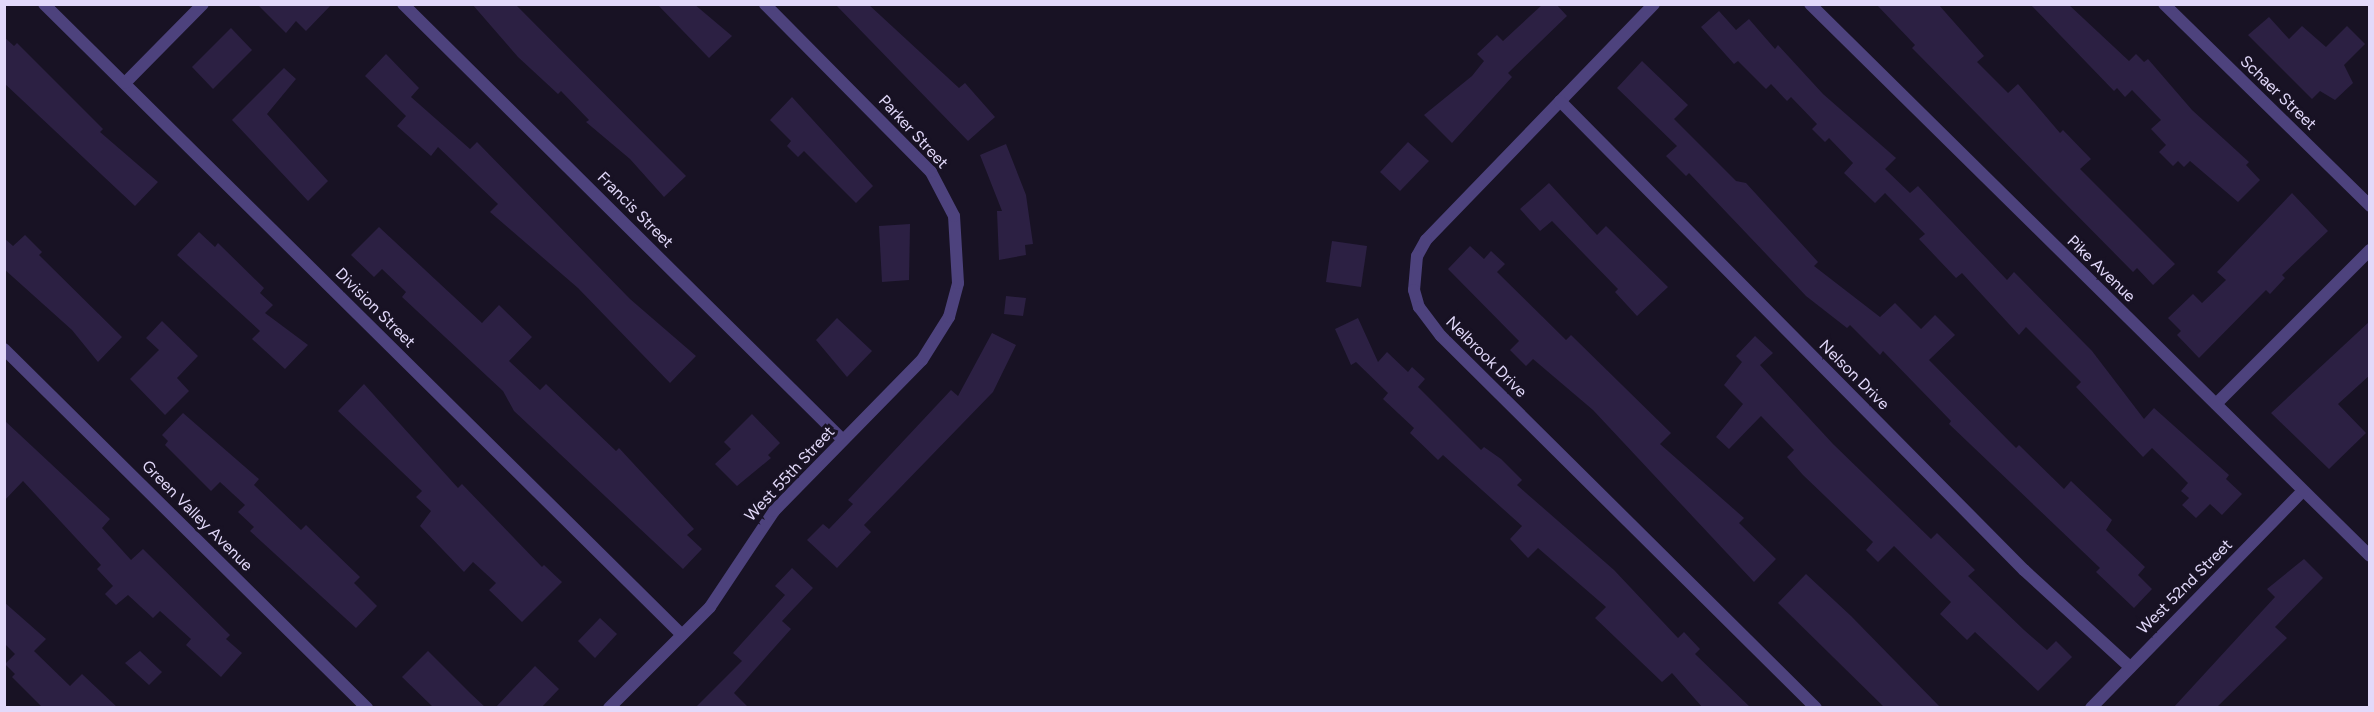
<!DOCTYPE html>
<html>
<head>
<meta charset="utf-8">
<style>
  body { margin:0 }
  #map { position:relative; width:2374px; height:712px; overflow:hidden; background:#181224; font-family:Figtree,sans-serif }
  div>[style] { position:absolute }
  .building>* { inset:0; background:#2c2043 }
  .minor>* { height:12px; margin:-6px; padding:0 6px; transform-origin:6px; border-radius:6px; background:#4d427d }
  .tertiary>* { height:12px; margin:-6px; padding:0 6px; transform-origin:6px; border-radius:6px; background:#4d427d }
  span { translate:-50% -50%; white-space:nowrap; text-align:center; line-height:1.15; -webkit-text-stroke:6px #181224; paint-order:stroke }
  .street-label { font-size:16px; color:#e2d9fa }
  .frame { position:absolute; inset:0; border:6px solid #e2d9fa; pointer-events:none }
</style>
</head>
<body>
<div id="map">
  <div class="building">
    <div style="clip-path:polygon(257px 4px,332px 4px,306px 31px,296px 21px,286px 33px)"></div>
    <div style="clip-path:polygon(472px 4px,515px 4px,686px 176px,664px 197px,630px 159px,586px 122px,589px 120px,561px 91px,558px 94px,518px 57px)"></div>
    <div style="clip-path:polygon(657px 4px,694px 4px,732px 36px,709px 58px)"></div>
    <div style="clip-path:polygon(835px 4px,868px 4px,959px 88px,965px 83px,995px 117px,968px 141px)"></div>
    <div style="clip-path:polygon(1543px 4px,1556px 4px,1567px 16px,1508px 73px,1512px 77px,1452px 143px,1424px 115px,1472px 76px,1484px 61px,1477px 54px,1497px 35px,1503px 41px)"></div>
    <div style="clip-path:polygon(1876px 4px,1938px 4px,1984px 56px,1977px 62px,2008px 93px,2018px 84px,2060px 133px,2063px 130px,2091px 159px,2080px 169px,2175px 264px,2153px 285px,2137px 268px,2133px 272px,1912px 48px,1915px 45px)"></div>
    <div style="clip-path:polygon(2030px 4px,2068px 4px,2129px 61px,2136px 54px,2144px 62px,2148px 59px,2192px 110px,2249px 162px,2246px 165px,2260px 180px,2238px 202px,2190px 161px,2184px 167px,2178px 161px,2173px 166px,2159px 152px,2166px 145px,2151px 129px,2161px 120px,2132px 90px,2125px 97px,2117px 88px,2114px 91px)"></div>
    <div style="clip-path:polygon(1719px 11px,1736px 30px,1749px 19px,1775px 49px,1778px 45px,1823px 94px,1896px 158px,1885px 169px,1910px 193px,1918px 186px,2007px 280px,2014px 272px,2092px 351px,2144px 419px,2154px 408px,2229px 475px,2226px 479px,2242px 494px,2222px 515px,2210px 504px,2196px 518px,2182px 505px,2189px 498px,2181px 491px,2188px 483px,2179px 474px,2152px 448px,2143px 457px,2076px 387px,2081px 382px,2026px 327px,2019px 335px,1962px 273px,1956px 278px,1919px 239px,1925px 234px,1885px 193px,1875px 203px,1844px 173px,1853px 163px,1829px 138px,1825px 142px,1812px 129px,1817px 124px,1791px 97px,1787px 101px,1771px 84px,1766px 89px,1738px 61px,1734px 64px,1701px 27px)"></div>
    <div style="clip-path:polygon(2269px 17px,2289px 39px,2302px 26px,2326px 47px,2347px 26px,2365px 44px,2344px 65px,2353px 83px,2335px 100px,2320px 91px,2312px 99px,2248px 35px)"></div>
    <div style="clip-path:polygon(231px 28px,252px 50px,213px 89px,192px 67px)"></div>
    <div style="clip-path:polygon(4px 37px,14px 46px,17px 43px,103px 129px,100px 132px,158px 182px,135px 206px,4px 83px)"></div>
    <div style="clip-path:polygon(386px 54px,419px 88px,411px 97px,470px 149px,477px 142px,630px 299px,696px 356px,670px 383px,578px 288px,490px 212px,498px 204px,438px 147px,431px 156px,397px 126px,406px 116px,365px 76px)"></div>
    <div style="clip-path:polygon(1642px 61px,1688px 105px,1674px 119px,1736px 181px,1746px 183px,1818px 262px,1814px 266px,1880px 317px,1895px 303px,1921px 329px,1935px 315px,1955px 335px,1929px 360px,2016px 448px,2019px 445px,2064px 489px,2071px 481px,2112px 520px,2106px 530px,2145px 567px,2138px 575px,2152px 589px,2134px 608px,2096px 572px,2100px 568px,1949px 424px,1951px 421px,1883px 351px,1880px 355px,1850px 325px,1847px 328px,1806px 296px,1689px 173px,1686px 176px,1666px 156px,1677px 146px,1617px 88px)"></div>
    <div style="clip-path:polygon(284px 68px,296px 79px,267px 114px,328px 181px,308px 201px,232px 120px)"></div>
    <div style="clip-path:polygon(792px 97px,873px 186px,856px 203px,804px 151px,798px 157px,787px 146px,791px 141px,770px 120px)"></div>
    <div style="clip-path:polygon(1408px 142px,1429px 161px,1400px 191px,1380px 172px)"></div>
    <div style="clip-path:polygon(1006px 144px,1026px 195px,1033px 244px,1025px 245px,1026px 255px,999px 260px,997px 211px,1002px 211px,980px 155px)"></div>
    <div style="clip-path:polygon(1549px 183px,1597px 235px,1606px 226px,1668px 287px,1637px 316px,1615px 292px,1618px 289px,1552px 221px,1540px 231px,1520px 209px)"></div>
    <div style="clip-path:polygon(2292px 193px,2328px 231px,2282px 275px,2285px 278px,2270px 294px,2266px 290px,2199px 358px,2177px 335px,2181px 331px,2168px 318px,2193px 294px,2202px 303px,2226px 280px,2217px 272px)"></div>
    <div style="clip-path:polygon(910px 224px,909px 280px,882px 282px,879px 226px)"></div>
    <div style="clip-path:polygon(379px 227px,482px 323px,499px 305px,532px 337px,509px 361px,540px 390px,546px 384px,616px 451px,619px 448px,694px 529px,687px 535px,702px 549px,683px 569px,514px 411px,503px 391px,402px 297px,406px 292px,382px 269px,374px 277px,351px 255px)"></div>
    <div style="clip-path:polygon(199px 232px,215px 247px,218px 243px,264px 288px,260px 293px,273px 305px,265px 313px,308px 345px,285px 369px,252px 339px,260px 331px,177px 255px)"></div>
    <div style="clip-path:polygon(25px 235px,42px 252px,39px 255px,122px 337px,98px 362px,72px 330px,4px 269px,4px 238px,13px 246px)"></div>
    <div style="clip-path:polygon(1332px 241px,1367px 246px,1361px 287px,1326px 282px)"></div>
    <div style="clip-path:polygon(1470px 246px,1484px 259px,1491px 251px,1505px 264px,1497px 272px,1566px 340px,1571px 335px,1671px 433px,1660px 444px,1744px 518px,1739px 523px,1776px 559px,1754px 582px,1593px 410px,1533px 359px,1526px 366px,1510px 350px,1519px 341px,1448px 269px)"></div>
    <div style="clip-path:polygon(1006px 296px,1026px 298px,1023px 316px,1004px 314px)"></div>
    <div style="clip-path:polygon(837px 318px,872px 351px,847px 377px,816px 340px)"></div>
    <div style="clip-path:polygon(1358px 318px,1378px 362px,1387px 352px,1408px 372px,1412px 367px,1425px 379px,1418px 387px,1481px 450px,1484px 447px,1501px 459px,1522px 480px,1517px 485px,1614px 570px,1678px 638px,1684px 632px,1700px 649px,1695px 654px,1751px 708px,1703px 708px,1672px 673px,1662px 682px,1595px 618px,1606px 607px,1538px 548px,1528px 558px,1510px 539px,1522px 526px,1443px 455px,1438px 460px,1410px 433px,1414px 428px,1383px 399px,1388px 393px,1356px 362px,1351px 365px,1335px 329px)"></div>
    <div style="clip-path:polygon(162px 321px,198px 356px,177px 378px,189px 391px,165px 415px,130px 379px,159px 350px,146px 338px)"></div>
    <div style="clip-path:polygon(2370px 321px,2370px 375px,2338px 404px,2366px 433px,2329px 469px,2271px 413px)"></div>
    <div style="clip-path:polygon(992px 333px,1016px 345px,993px 392px,864px 525px,871px 532px,837px 568px,807px 540px,823px 524px,829px 529px,853px 504px,848px 500px,951px 390px,958px 396px)"></div>
    <div style="clip-path:polygon(1755px 336px,1773px 353px,1760px 365px,1833px 444px,1931px 539px,1937px 533px,1975px 570px,1968px 576px,2024px 630px,2047px 650px,2056px 641px,2072px 657px,2038px 691px,1975px 632px,1967px 640px,1940px 614px,1951px 602px,1894px 546px,1878px 562px,1866px 550px,1873px 542px,1803px 475px,1787px 457px,1794px 450px,1761px 416px,1729px 449px,1716px 437px,1743px 404px,1724px 385px,1742px 362px,1736px 356px)"></div>
    <div style="clip-path:polygon(364px 384px,458px 488px,462px 484px,542px 567px,544px 565px,562px 582px,522px 622px,489px 590px,496px 583px,473px 562px,464px 572px,420px 526px,431px 511px,416px 497px,422px 491px,338px 411px)"></div>
    <div style="clip-path:polygon(183px 413px,259px 479px,254px 485px,301px 530px,306px 525px,360px 577px,354px 583px,377px 606px,356px 628px,250px 531px,254px 527px,238px 512px,245px 505px,220px 482px,211px 491px,165px 445px,168px 441px,162px 435px)"></div>
    <div style="clip-path:polygon(752px 414px,780px 443px,768px 455px,771px 458px,737px 486px,715px 464px,731px 449px,724px 442px)"></div>
    <div style="clip-path:polygon(4px 420px,110px 519px,102px 528px,131px 560px,143px 549px,230px 635px,226px 639px,242px 653px,221px 677px,186px 645px,191px 639px,160px 611px,153px 618px,128px 595px,116px 605px,105px 594px,113px 586px,97px 569px,101px 565px,23px 481px,4px 501px)"></div>
    <div style="clip-path:polygon(2304px 559px,2323px 578px,2275px 627px,2287px 638px,2216px 708px,2173px 708px,2275px 597px,2267px 589px)"></div>
    <div style="clip-path:polygon(792px 568px,813px 588px,782px 621px,791px 629px,734px 693px,749px 708px,695px 708px,742px 661px,733px 653px,785px 595px,775px 586px)"></div>
    <div style="clip-path:polygon(1806px 574px,1851px 616px,1941px 708px,1885px 708px,1778px 603px)"></div>
    <div style="clip-path:polygon(4px 602px,46px 639px,34px 651px,70px 686px,82px 674px,118px 708px,43px 708px,12px 677px,15px 674px,5px 664px,15px 654px,4px 643px)"></div>
    <div style="clip-path:polygon(600px 618px,617px 634px,595px 658px,578px 641px)"></div>
    <div style="clip-path:polygon(140px 651px,162px 672px,149px 685px,125px 663px)"></div>
    <div style="clip-path:polygon(428px 651px,469px 692px,486px 708px,434px 708px,402px 677px)"></div>
    <div style="clip-path:polygon(535px 666px,559px 689px,541px 708px,495px 708px)"></div>
  </div>
  <div class="minor">
    <div style="left:44px;top:4px;width:897px;rotate:44.68deg"></div>
    <div style="left:403px;top:4px;width:619px;rotate:44.74deg"></div>
    <div style="left:1654px;top:4px;width:328px;rotate:134deg"></div>
    <div style="left:1426px;top:240px;width:18px;rotate:119deg"></div>
    <div style="left:1417px;top:256px;width:34px;rotate:95deg"></div>
    <div style="left:1414px;top:290px;width:18px;rotate:74deg"></div>
    <div style="left:1419px;top:307px;width:36px;rotate:53deg"></div>
    <div style="left:1441px;top:336px;width:528px;rotate:44.77deg"></div>
    <div style="left:2164px;top:4px;width:289px;rotate:44.4deg"></div>
    <div style="left:125px;top:83px;width:111px;rotate:-45.4deg"></div>
    <div style="left:1560px;top:101px;width:660px;rotate:45.31deg"></div>
    <div style="left:2024px;top:570px;width:144px;rotate:42.5deg"></div>
    <div style="left:4px;top:349px;width:511px;rotate:44.68deg"></div>
    <div style="left:2216px;top:404px;width:218px;rotate:-45deg"></div>
    <div style="left:609px;top:708px;width:143px;rotate:-45deg"></div>
    <div style="left:710px;top:607px;width:115px;rotate:-56.3deg"></div>
    <div style="left:774px;top:511px;width:211px;rotate:-45.6deg"></div>
    <div style="left:922px;top:360px;width:51px;rotate:-57.9deg"></div>
    <div style="left:949px;top:317px;width:35px;rotate:-75deg"></div>
    <div style="left:958px;top:283px;width:67px;rotate:-93.4deg"></div>
    <div style="left:954px;top:216px;width:50px;rotate:-117.6deg"></div>
    <div style="left:931px;top:172px;width:236px;rotate:-134.7deg"></div>
    <div style="left:2091px;top:708px;width:303px;rotate:-45.7deg"></div>
  </div>
  <div class="tertiary">
    <div style="left:1810px;top:4px;width:786px;rotate:44.59deg"></div>
  </div>
  <div class="street-label">
    <span style="left:2278px;top:93px;rotate:44deg">Schaer Street</span>
    <span style="left:913px;top:132px;rotate:47deg">Parker Street</span>
    <span style="left:635px;top:210px;rotate:45deg">Francis Street</span>
    <span style="left:2101px;top:269px;rotate:44deg">Pike Avenue</span>
    <span style="left:375px;top:308px;rotate:45deg">Division Street</span>
    <span style="left:1486px;top:357px;rotate:45deg">Nelbrook Drive</span>
    <span style="left:1854px;top:375px;rotate:45deg">Nelson Drive</span>
    <span style="left:790px;top:474px;rotate:-47deg">West 55th Street</span>
    <span style="left:197px;top:516px;rotate:45deg">Green Valley Avenue</span>
    <span style="left:2185px;top:587px;rotate:-45deg">West 52nd Street</span>
  </div>
  <div class="frame"></div>
</div>
</body>
</html>
